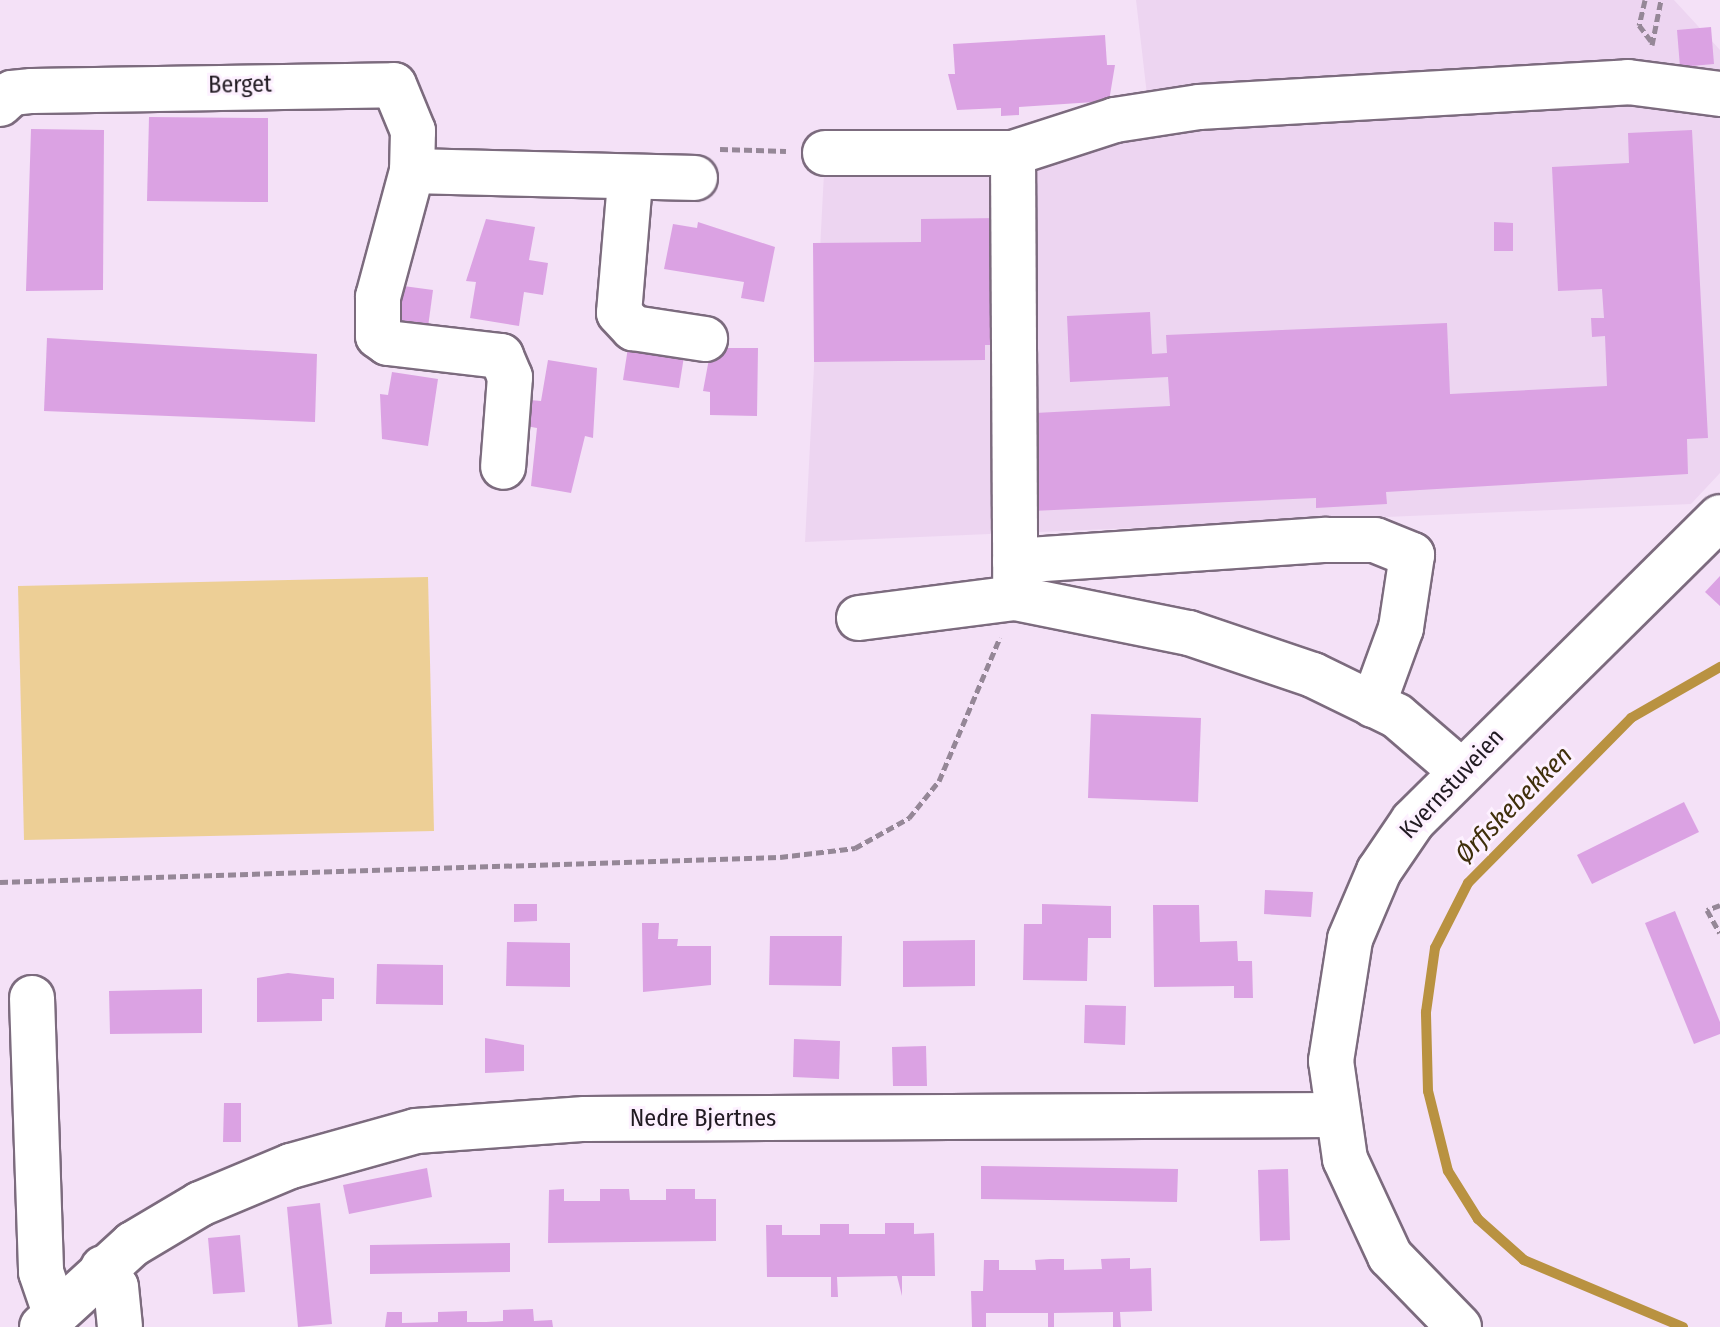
<!DOCTYPE html>
<html>
<head>
<meta charset="utf-8">
<style>
  body { margin:0 }
  #map { position:relative; width:1720px; height:1327px; overflow:hidden; background:#f4e1f7; font-family:"Fira Sans Condensed",sans-serif }
  div>[style] { position:absolute }
  .built>* { inset:0; background:#edd5f1 }
  .green>* { inset:0; background:#edcf96 }
  .stream>* { height:10px; margin:-5px; padding:0 5px; transform-origin:5px; border-radius:5px; background:#b99241 }
  .building>* { inset:0; background:#dba2e3 }
  .path>* { height:5px; margin-top:-2.5px; transform-origin:0; background:repeating-linear-gradient(90deg,#958797 0 8px,transparent 0 12px) }
  .roads { filter:drop-shadow(2px 0 #7c6b7e) drop-shadow(-2px 0 #7c6b7e) drop-shadow(0 2px #7c6b7e) drop-shadow(0 -2px #7c6b7e) }
  .minor>* { height:44px; margin:-22px; padding:0 22px; transform-origin:22px; border-radius:22px; background:#fff }
  span { translate:-50% -50%; white-space:nowrap; text-align:center; line-height:1.15; -webkit-text-stroke:6px #fdf1ff; paint-order:stroke }
  .street-label { font-size:24px; color:#211a22 }
  .water-label { font-size:26px; color:#3f2f0b; font-style:italic }
</style>
</head>
<body>
<div id="map">
  <div class="built">
    <div style="clip-path:polygon(1136px 0,1674px 0,1720px 50px,1720px 473px,1691px 504px,805px 542px,825px 153px,1013px 153px,1149px 112px)"></div>
  </div>
  <div class="green">
    <div style="clip-path:polygon(428px 577px,434px 831px,24px 840px,18px 586px)"></div>
  </div>
  <div class="stream">
    <div style="left:1683px;top:1327px;width:173px;rotate:-157.2deg"></div>
    <div style="left:1524px;top:1260px;width:62px;rotate:-138.3deg"></div>
    <div style="left:1478px;top:1219px;width:57px;rotate:-122deg"></div>
    <div style="left:1448px;top:1171px;width:82px;rotate:-104deg"></div>
    <div style="left:1428px;top:1091px;width:79px;rotate:-91.5deg"></div>
    <div style="left:1426px;top:1012px;width:65px;rotate:-82deg"></div>
    <div style="left:1435px;top:948px;width:73px;rotate:-63.1deg"></div>
    <div style="left:1468px;top:883px;width:232px;rotate:-45.3deg"></div>
    <div style="left:1631px;top:718px;width:103px;rotate:-29.8deg"></div>
  </div>
  <div class="building">
    <div style="clip-path:polygon(1711px 27px,1714px 64px,1680px 67px,1677px 30px)"></div>
    <div style="clip-path:polygon(1105px 35px,1107px 65px,1115px 65px,1109px 101px,1019px 107px,1019px 115px,1001px 116px,1001px 108px,957px 110px,948px 74px,955px 74px,953px 44px)"></div>
    <div style="clip-path:polygon(149px 117px,268px 118px,268px 202px,147px 201px)"></div>
    <div style="clip-path:polygon(31px 129px,104px 130px,103px 290px,26px 291px)"></div>
    <div style="clip-path:polygon(1692px 130px,1708px 438px,1687px 439px,1688px 474px,1386px 492px,1387px 504px,1316px 508px,1316px 498px,1032px 511px,1035px 413px,1170px 406px,1168px 377px,1070px 382px,1067px 316px,1150px 312px,1152px 354px,1167px 353px,1166px 335px,1447px 323px,1450px 394px,1607px 386px,1605px 336px,1592px 337px,1591px 318px,1604px 318px,1602px 289px,1558px 291px,1552px 167px,1629px 163px,1628px 133px)"></div>
    <div style="clip-path:polygon(1001px 218px,998px 345px,985px 345px,985px 360px,814px 362px,813px 243px,921px 242px,921px 219px)"></div>
    <div style="clip-path:polygon(486px 219px,535px 227px,529px 260px,548px 263px,543px 295px,524px 292px,519px 326px,470px 318px,476px 282px,466px 281px)"></div>
    <div style="clip-path:polygon(698px 222px,775px 247px,764px 302px,741px 298px,744px 282px,664px 269px,673px 224px,697px 228px)"></div>
    <div style="clip-path:polygon(1494px 222px,1513px 223px,1513px 251px,1494px 251px)"></div>
    <div style="clip-path:polygon(396px 285px,433px 290px,428px 327px,391px 322px)"></div>
    <div style="clip-path:polygon(47px 338px,317px 354px,315px 422px,44px 411px)"></div>
    <div style="clip-path:polygon(629px 341px,685px 350px,679px 388px,623px 380px)"></div>
    <div style="clip-path:polygon(711px 348px,758px 348px,757px 416px,710px 415px,710px 392px,703px 391px)"></div>
    <div style="clip-path:polygon(548px 360px,597px 368px,593px 438px,585px 436px,571px 493px,531px 486px,537px 428px,526px 426px,530px 400px,541px 401px)"></div>
    <div style="clip-path:polygon(392px 372px,438px 379px,428px 446px,382px 439px,380px 394px,388px 395px)"></div>
    <div style="clip-path:polygon(1720px 576px,1720px 606px,1705px 592px)"></div>
    <div style="clip-path:polygon(1091px 714px,1201px 718px,1198px 802px,1088px 798px)"></div>
    <div style="clip-path:polygon(1684px 802px,1699px 832px,1592px 884px,1577px 855px)"></div>
    <div style="clip-path:polygon(1265px 890px,1313px 892px,1311px 917px,1264px 914px)"></div>
    <div style="clip-path:polygon(514px 904px,537px 904px,537px 921px,514px 922px)"></div>
    <div style="clip-path:polygon(1042px 904px,1111px 906px,1111px 938px,1088px 938px,1087px 981px,1023px 980px,1024px 924px,1042px 924px)"></div>
    <div style="clip-path:polygon(1153px 905px,1199px 905px,1200px 942px,1237px 941px,1238px 961px,1252px 961px,1253px 998px,1234px 998px,1234px 986px,1154px 987px)"></div>
    <div style="clip-path:polygon(1675px 911px,1720px 1022px,1720px 1034px,1694px 1044px,1645px 923px)"></div>
    <div style="clip-path:polygon(642px 923px,659px 923px,658px 939px,678px 939px,677px 946px,711px 946px,711px 985px,643px 992px)"></div>
    <div style="clip-path:polygon(770px 936px,842px 936px,841px 986px,769px 985px)"></div>
    <div style="clip-path:polygon(975px 940px,975px 986px,903px 987px,903px 941px)"></div>
    <div style="clip-path:polygon(507px 942px,570px 943px,570px 987px,506px 986px)"></div>
    <div style="clip-path:polygon(377px 964px,443px 965px,443px 1005px,376px 1004px)"></div>
    <div style="clip-path:polygon(288px 973px,334px 978px,334px 999px,322px 999px,322px 1021px,257px 1022px,257px 978px)"></div>
    <div style="clip-path:polygon(202px 989px,202px 1033px,110px 1034px,109px 991px)"></div>
    <div style="clip-path:polygon(1085px 1005px,1126px 1006px,1125px 1045px,1084px 1043px)"></div>
    <div style="clip-path:polygon(485px 1038px,524px 1045px,524px 1071px,485px 1073px)"></div>
    <div style="clip-path:polygon(794px 1039px,840px 1041px,839px 1079px,793px 1077px)"></div>
    <div style="clip-path:polygon(926px 1046px,927px 1086px,893px 1086px,892px 1047px)"></div>
    <div style="clip-path:polygon(224px 1103px,241px 1103px,241px 1142px,223px 1142px)"></div>
    <div style="clip-path:polygon(981px 1166px,1178px 1169px,1177px 1202px,981px 1199px)"></div>
    <div style="clip-path:polygon(427px 1168px,432px 1197px,349px 1214px,343px 1185px)"></div>
    <div style="clip-path:polygon(1288px 1169px,1290px 1240px,1260px 1241px,1258px 1170px)"></div>
    <div style="clip-path:polygon(564px 1189px,564px 1201px,600px 1201px,600px 1189px,629px 1189px,630px 1200px,666px 1200px,666px 1189px,695px 1189px,695px 1199px,716px 1199px,716px 1241px,548px 1243px,549px 1190px)"></div>
    <div style="clip-path:polygon(320px 1203px,332px 1324px,298px 1327px,287px 1207px)"></div>
    <div style="clip-path:polygon(885px 1223px,914px 1223px,914px 1234px,934px 1233px,935px 1276px,902px 1276px,902px 1296px,897px 1276px,837px 1277px,838px 1297px,831px 1297px,831px 1277px,767px 1277px,766px 1225px,782px 1225px,782px 1235px,820px 1235px,820px 1224px,849px 1224px,849px 1234px,885px 1234px)"></div>
    <div style="clip-path:polygon(240px 1235px,245px 1292px,213px 1294px,208px 1238px)"></div>
    <div style="clip-path:polygon(510px 1243px,510px 1272px,370px 1274px,370px 1245px)"></div>
    <div style="clip-path:polygon(1130px 1258px,1130px 1269px,1151px 1268px,1152px 1311px,1120px 1312px,1121px 1327px,1113px 1327px,1113px 1312px,1054px 1313px,1054px 1327px,1048px 1327px,1048px 1313px,986px 1313px,986px 1327px,972px 1327px,971px 1291px,983px 1291px,984px 1260px,999px 1260px,999px 1270px,1036px 1270px,1035px 1260px,1050px 1259px,1064px 1259px,1064px 1270px,1102px 1269px,1101px 1259px)"></div>
    <div style="clip-path:polygon(533px 1309px,534px 1321px,552px 1320px,553px 1327px,385px 1327px,387px 1312px,402px 1312px,402px 1323px,438px 1322px,438px 1312px,467px 1311px,467px 1322px,486px 1322px,503px 1321px,503px 1310px)"></div>
  </div>
  <div class="path">
    <div style="left:1645px;top:0;width:26px;rotate:103deg"></div>
    <div style="left:1639px;top:25px;width:20px;rotate:53deg"></div>
    <div style="left:1652px;top:45px;width:46px;rotate:-78.7deg"></div>
    <div style="left:720px;top:149px;width:66px;rotate:1.7deg"></div>
    <div style="left:0;top:882px;width:780px;rotate:-1.84deg"></div>
    <div style="left:780px;top:857px;width:76px;rotate:-6.8deg"></div>
    <div style="left:855px;top:848px;width:62px;rotate:-29.1deg"></div>
    <div style="left:909px;top:818px;width:48px;rotate:-51deg"></div>
    <div style="left:939px;top:781px;width:156px;rotate:-67deg"></div>
    <div style="left:1720px;top:905px;width:14px;rotate:159deg"></div>
    <div style="left:1707px;top:910px;width:26px;rotate:61deg"></div>
  </div>
  <div class="roads">
    <div class="minor">
      <div style="left:0;top:104px;width:16px;rotate:-43deg"></div>
      <div style="left:12px;top:93px;width:20px;rotate:-6deg"></div>
      <div style="left:32px;top:91px;width:362px;rotate:-0.9deg"></div>
      <div style="left:394px;top:85px;width:50px;rotate:67.6deg"></div>
      <div style="left:413px;top:131px;width:40px;rotate:91.4deg"></div>
      <div style="left:412px;top:171px;width:131px;rotate:105.1deg"></div>
      <div style="left:378px;top:297px;width:39px;rotate:90deg"></div>
      <div style="left:378px;top:336px;width:12px;rotate:35deg"></div>
      <div style="left:388px;top:343px;width:114px;rotate:6.6deg"></div>
      <div style="left:501px;top:356px;width:23px;rotate:67deg"></div>
      <div style="left:510px;top:377px;width:90px;rotate:94.4deg"></div>
      <div style="left:825px;top:153px;width:188px"></div>
      <div style="left:1013px;top:153px;width:107px;rotate:-17.9deg"></div>
      <div style="left:1115px;top:120px;width:85px;rotate:-8.8deg"></div>
      <div style="left:1199px;top:107px;width:430px;rotate:-3.3deg"></div>
      <div style="left:1628px;top:82px;width:93px;rotate:7.4deg"></div>
      <div style="left:1013px;top:153px;width:438px;rotate:89.7deg"></div>
      <div style="left:412px;top:171px;width:283px;rotate:1.4deg"></div>
      <div style="left:630px;top:182px;width:131px;rotate:94.8deg"></div>
      <div style="left:619px;top:313px;width:21px;rotate:47deg"></div>
      <div style="left:633px;top:328px;width:73px;rotate:8.7deg"></div>
      <div style="left:1015px;top:561px;width:312px;rotate:-3.9deg"></div>
      <div style="left:1326px;top:540px;width:49px"></div>
      <div style="left:1375px;top:540px;width:40px;rotate:22deg"></div>
      <div style="left:1412px;top:555px;width:74px;rotate:98.6deg"></div>
      <div style="left:1401px;top:628px;width:82px;rotate:110deg"></div>
      <div style="left:859px;top:618px;width:157px;rotate:-7.3deg"></div>
      <div style="left:1015px;top:598px;width:177px;rotate:11.4deg"></div>
      <div style="left:1189px;top:633px;width:131px;rotate:18.7deg"></div>
      <div style="left:1313px;top:675px;width:93px;rotate:26deg"></div>
      <div style="left:1397px;top:716px;width:84px;rotate:40.7deg"></div>
      <div style="left:32px;top:998px;width:274px;rotate:88.1deg"></div>
      <div style="left:41px;top:1272px;width:43px;rotate:71.1deg"></div>
      <div style="left:103px;top:1268px;width:23px;rotate:56deg"></div>
      <div style="left:116px;top:1287px;width:40px;rotate:84.3deg"></div>
      <div style="left:42px;top:1327px;width:123px;rotate:-42.4deg"></div>
      <div style="left:133px;top:1244px;width:78px;rotate:-30.8deg"></div>
      <div style="left:200px;top:1204px;width:99px;rotate:-22.7deg"></div>
      <div style="left:291px;top:1166px;width:130px;rotate:-15.6deg"></div>
      <div style="left:416px;top:1131px;width:169px;rotate:-4.1deg"></div>
      <div style="left:585px;top:1119px;width:750px;rotate:-0.31deg"></div>
      <div style="left:1459px;top:1327px;width:99px;rotate:-134.2deg"></div>
      <div style="left:1390px;top:1256px;width:107px;rotate:-114.9deg"></div>
      <div style="left:1345px;top:1159px;width:99px;rotate:-98.1deg"></div>
      <div style="left:1331px;top:1061px;width:123px;rotate:-81.1deg"></div>
      <div style="left:1350px;top:939px;width:74px;rotate:-66.9deg"></div>
      <div style="left:1379px;top:871px;width:60px;rotate:-55.8deg"></div>
      <div style="left:1413px;top:821px;width:432px;rotate:-44.7deg"></div>
    </div>
  </div>
  <div class="street-label">
    <span style="left:240px;top:85px;rotate:-1deg">Berget</span>
    <span style="left:1452px;top:784px;rotate:-47deg">Kvernstuveien</span>
    <span style="left:703px;top:1119px">Nedre Bjertnes</span>
  </div>
  <div class="water-label">
    <span style="left:1514px;top:805px;rotate:-45deg">Ørfiskebekken</span>
  </div>
</div>
</body>
</html>
